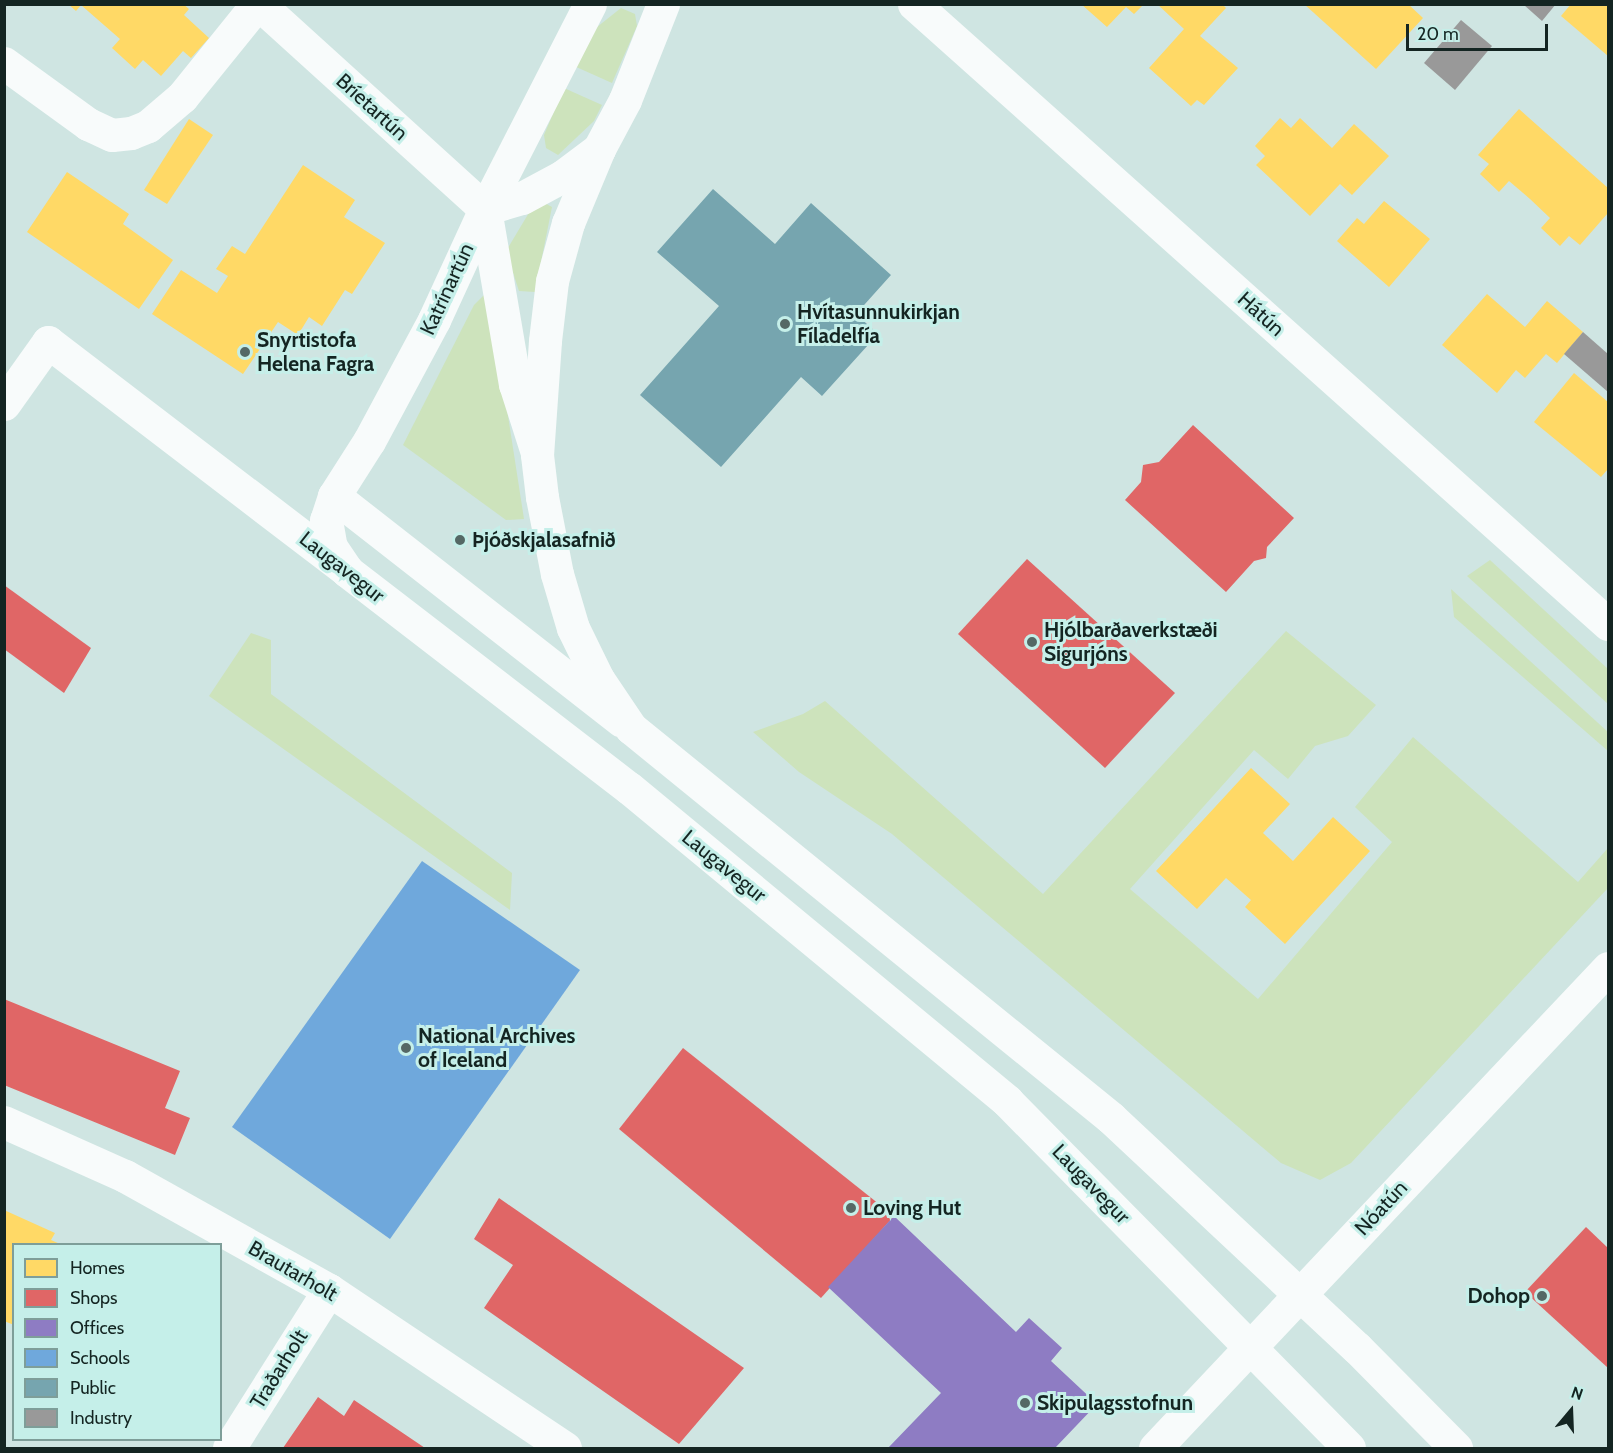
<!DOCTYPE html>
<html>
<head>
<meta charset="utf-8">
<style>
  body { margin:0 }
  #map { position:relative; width:1613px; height:1453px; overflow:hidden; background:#cfe5e2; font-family:Cabin,sans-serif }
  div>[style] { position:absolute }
  .green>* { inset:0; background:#cde3bc }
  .homes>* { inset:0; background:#ffd966 }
  .shops>* { inset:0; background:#e06666 }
  .offices>* { inset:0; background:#8e7cc3 }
  .schools>* { inset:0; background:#6fa8dc }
  .public>* { inset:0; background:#76a5af }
  .industry>* { inset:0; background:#999 }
  .minor>* { height:33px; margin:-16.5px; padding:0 16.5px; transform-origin:16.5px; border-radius:16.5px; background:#f8fbfb }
  .tertiary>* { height:33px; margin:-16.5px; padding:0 16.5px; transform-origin:16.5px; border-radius:16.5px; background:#f8fbfb }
  .secondary>* { height:33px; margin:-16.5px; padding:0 16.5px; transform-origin:16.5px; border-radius:16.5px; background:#f8fbfb }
  .dots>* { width:16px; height:16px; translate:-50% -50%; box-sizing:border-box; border:3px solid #c5efe9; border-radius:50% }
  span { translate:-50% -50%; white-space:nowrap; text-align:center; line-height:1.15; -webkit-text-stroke:6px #c5efe9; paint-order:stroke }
  .street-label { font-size:21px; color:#142522 }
  .poi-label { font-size:21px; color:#142522; font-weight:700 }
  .left { translate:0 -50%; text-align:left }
  .right { translate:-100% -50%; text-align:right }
  .frame { position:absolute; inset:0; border:6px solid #142522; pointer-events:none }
  .legend { position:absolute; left:12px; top:1243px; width:210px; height:198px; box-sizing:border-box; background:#c5efe9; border:2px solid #7e9e99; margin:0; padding:8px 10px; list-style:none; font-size:18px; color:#142522 }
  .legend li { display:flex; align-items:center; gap:12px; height:30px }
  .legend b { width:30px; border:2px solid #7e9e99 }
  .north { position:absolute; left:1541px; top:1381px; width:60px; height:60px; -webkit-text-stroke:4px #c5efe9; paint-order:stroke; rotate:19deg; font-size:16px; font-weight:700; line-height:24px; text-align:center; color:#142522 }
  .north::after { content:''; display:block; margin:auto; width:21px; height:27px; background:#142522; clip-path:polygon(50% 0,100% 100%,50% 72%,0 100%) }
  .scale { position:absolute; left:1406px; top:24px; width:142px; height:27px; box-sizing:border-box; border:3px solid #142522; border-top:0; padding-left:8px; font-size:18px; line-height:21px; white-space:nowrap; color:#142522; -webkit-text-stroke:4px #c5efe9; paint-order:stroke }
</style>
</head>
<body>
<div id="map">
  <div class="green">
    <div style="clip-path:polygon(621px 8px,635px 14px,637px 26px,612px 83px,574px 66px,592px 31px)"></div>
    <div style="clip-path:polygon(564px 88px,602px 105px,594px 121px,558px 155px,546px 148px,544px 135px)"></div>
    <div style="clip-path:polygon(543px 202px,552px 207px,535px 292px,519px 291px,506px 251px,530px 211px)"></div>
    <div style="clip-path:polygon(484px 295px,491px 306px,524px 519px,506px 520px,403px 445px,474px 305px)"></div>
    <div style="clip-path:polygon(1490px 560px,1608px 669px,1608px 704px,1467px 576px)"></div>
    <div style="clip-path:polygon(1451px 589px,1608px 732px,1608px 751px,1454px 617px)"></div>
    <div style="clip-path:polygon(1286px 631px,1376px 705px,1348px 736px,1315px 746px,1288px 779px,1254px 750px,1130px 889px,1258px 999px,1392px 842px,1355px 807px,1413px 737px,1578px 882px,1608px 848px,1608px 888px,1351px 1163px,1320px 1180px,1281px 1163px,892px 834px,799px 772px,753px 732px,803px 714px,825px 701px,1043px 894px)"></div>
    <div style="clip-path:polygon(251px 633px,271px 640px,271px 694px,512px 873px,510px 910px,209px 696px)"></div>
  </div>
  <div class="homes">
    <div style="clip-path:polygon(68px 4px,183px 4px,189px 9px,184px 15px,209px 38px,191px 58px,183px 51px,161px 76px,143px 60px,135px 69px,112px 48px,120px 39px,81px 5px,76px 11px)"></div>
    <div style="clip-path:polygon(1081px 4px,1144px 4px,1134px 14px,1126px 7px,1107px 27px)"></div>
    <div style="clip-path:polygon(1157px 4px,1222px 4px,1226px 8px,1200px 36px,1238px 68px,1204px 105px,1197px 100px,1191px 106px,1149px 68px,1184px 29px)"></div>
    <div style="clip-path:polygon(1304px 4px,1408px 4px,1423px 18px,1376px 69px)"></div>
    <div style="clip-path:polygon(1571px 4px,1608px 4px,1608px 56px,1561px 16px)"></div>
    <div style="clip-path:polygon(1519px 109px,1608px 188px,1608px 213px,1580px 245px,1569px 236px,1560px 246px,1541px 228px,1550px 218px,1530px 199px,1509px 181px,1499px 192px,1480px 174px,1489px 164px,1478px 155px)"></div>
    <div style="clip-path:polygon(1280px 118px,1291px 128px,1300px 118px,1332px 148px,1354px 124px,1389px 156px,1352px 195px,1340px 184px,1310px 216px,1256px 165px,1265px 156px,1255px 146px)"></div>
    <div style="clip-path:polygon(189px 119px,213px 135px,167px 204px,144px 190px)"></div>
    <div style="clip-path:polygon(303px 165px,355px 200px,344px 217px,385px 243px,352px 294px,345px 290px,322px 326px,309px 317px,298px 335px,278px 322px,243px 374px,152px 314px,181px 270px,217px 293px,228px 276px,216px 269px,232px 246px,245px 254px)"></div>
    <div style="clip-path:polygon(67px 172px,129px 214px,123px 224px,173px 260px,139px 309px,27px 232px)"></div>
    <div style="clip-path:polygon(1384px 201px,1430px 239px,1389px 287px,1337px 241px,1357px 218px,1364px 224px)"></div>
    <div style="clip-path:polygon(1487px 294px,1525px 327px,1547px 301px,1583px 332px,1557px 363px,1546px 354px,1525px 378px,1516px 370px,1497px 393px,1442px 345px)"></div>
    <div style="clip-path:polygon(1574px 373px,1608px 402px,1608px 469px,1601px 477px,1534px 422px)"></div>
    <div style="clip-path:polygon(1251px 768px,1290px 804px,1263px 833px,1293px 861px,1333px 817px,1370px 851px,1285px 944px,1245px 907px,1251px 900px,1226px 878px,1197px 909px,1156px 871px)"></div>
    <div style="clip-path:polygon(4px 1210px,55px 1233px,51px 1240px,60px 1244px,14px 1244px,14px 1325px,4px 1321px)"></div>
  </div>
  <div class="shops">
    <div style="clip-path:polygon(1193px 425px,1294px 518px,1267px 547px,1266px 558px,1254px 561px,1226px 592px,1125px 500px,1141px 482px,1143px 465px,1159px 462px)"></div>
    <div style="clip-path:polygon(1027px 559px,1175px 693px,1105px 768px,958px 634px)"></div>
    <div style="clip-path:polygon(4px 585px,91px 648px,64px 693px,4px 649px)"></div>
    <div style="clip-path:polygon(4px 999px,180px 1071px,165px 1108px,190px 1118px,175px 1155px,4px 1085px)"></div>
    <div style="clip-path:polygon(683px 1048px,894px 1216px,821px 1298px,619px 1129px)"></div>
    <div style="clip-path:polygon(499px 1198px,744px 1368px,679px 1444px,484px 1308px,513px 1265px,474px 1239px)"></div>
    <div style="clip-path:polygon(1586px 1227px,1608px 1248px,1608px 1368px,1525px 1292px)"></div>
    <div style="clip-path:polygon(318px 1397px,344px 1416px,354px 1400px,425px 1448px,283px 1448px)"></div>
  </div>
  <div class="offices">
    <div style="clip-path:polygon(894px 1216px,1016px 1332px,1029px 1318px,1062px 1348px,1051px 1361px,1097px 1404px,1055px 1448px,888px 1448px,941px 1393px,828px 1287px)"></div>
  </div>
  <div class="schools">
    <div style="clip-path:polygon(422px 861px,580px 970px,390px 1239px,232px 1127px)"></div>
  </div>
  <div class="public">
    <div style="clip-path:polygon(713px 189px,775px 244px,811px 203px,891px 275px,856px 314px,878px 334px,822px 396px,801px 377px,721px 467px,640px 395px,719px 306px,657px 252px)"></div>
  </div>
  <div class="industry">
    <div style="clip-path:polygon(1523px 4px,1556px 4px,1542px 21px)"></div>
    <div style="clip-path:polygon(1461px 20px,1492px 46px,1455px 90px,1424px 63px)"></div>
    <div style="clip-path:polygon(1583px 332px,1608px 354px,1608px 392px,1564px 354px)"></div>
  </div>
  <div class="minor">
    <div style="left:914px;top:4px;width:931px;rotate:41.78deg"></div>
    <div style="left:4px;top:63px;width:104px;rotate:36deg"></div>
    <div style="left:88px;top:124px;width:26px;rotate:25deg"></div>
    <div style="left:112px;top:135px;width:19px;rotate:-6deg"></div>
    <div style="left:131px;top:133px;width:18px;rotate:-22deg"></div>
    <div style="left:148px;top:126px;width:45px;rotate:-40.5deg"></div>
    <div style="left:182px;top:97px;width:119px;rotate:-51.1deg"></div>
    <div style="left:4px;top:404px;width:76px;rotate:-54.6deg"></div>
    <div style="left:48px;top:342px;width:377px;rotate:37.4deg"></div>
    <div style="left:334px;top:496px;width:365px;rotate:38deg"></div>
    <div style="left:4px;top:1122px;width:133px;rotate:24.1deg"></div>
    <div style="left:125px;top:1176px;width:234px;rotate:29.2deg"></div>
    <div style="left:329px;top:1290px;width:284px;rotate:33.8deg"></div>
    <div style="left:229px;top:1448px;width:187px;rotate:-57.7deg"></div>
  </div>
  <div class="tertiary">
    <div style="left:259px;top:4px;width:305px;rotate:42.2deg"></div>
    <div style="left:485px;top:209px;width:178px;rotate:80.3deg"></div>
    <div style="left:515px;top:384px;width:72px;rotate:72.3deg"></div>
    <div style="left:485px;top:209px;width:39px;rotate:-17deg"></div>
    <div style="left:522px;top:198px;width:47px;rotate:-28.2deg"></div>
    <div style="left:563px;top:176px;width:45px;rotate:-36.9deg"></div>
    <div style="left:1155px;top:1448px;width:660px;rotate:-46.66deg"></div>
  </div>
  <div class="secondary">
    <div style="left:590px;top:4px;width:230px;rotate:117.1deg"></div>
    <div style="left:485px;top:209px;width:122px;rotate:114.7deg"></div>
    <div style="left:434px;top:320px;width:137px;rotate:118.2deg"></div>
    <div style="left:369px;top:441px;width:65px;rotate:122.5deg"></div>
    <div style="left:334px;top:496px;width:25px;rotate:108deg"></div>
    <div style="left:326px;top:520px;width:27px;rotate:80deg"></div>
    <div style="left:331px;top:547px;width:29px;rotate:56deg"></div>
    <div style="left:347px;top:571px;width:356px;rotate:37.6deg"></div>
    <div style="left:629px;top:788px;width:491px;rotate:39.6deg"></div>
    <div style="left:1007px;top:1101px;width:487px;rotate:45.4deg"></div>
    <div style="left:663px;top:4px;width:103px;rotate:111.6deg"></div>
    <div style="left:625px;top:100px;width:55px;rotate:118deg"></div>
    <div style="left:599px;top:149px;width:80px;rotate:112.7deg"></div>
    <div style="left:568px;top:223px;width:60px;rotate:105.4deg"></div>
    <div style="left:552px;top:281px;width:60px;rotate:96.7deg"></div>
    <div style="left:545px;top:341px;width:114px;rotate:94deg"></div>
    <div style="left:537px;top:455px;width:42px;rotate:83.2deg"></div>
    <div style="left:542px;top:497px;width:78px;rotate:79deg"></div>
    <div style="left:557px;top:574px;width:56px;rotate:73.5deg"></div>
    <div style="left:573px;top:628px;width:57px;rotate:63.9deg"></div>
    <div style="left:598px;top:679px;width:59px;rotate:56deg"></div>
    <div style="left:631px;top:728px;width:618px;rotate:39.09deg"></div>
    <div style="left:1111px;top:1118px;width:337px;rotate:43.1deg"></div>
    <div style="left:1357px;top:1348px;width:141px;rotate:45.3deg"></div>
  </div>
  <div class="dots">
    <div style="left:785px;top:324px;background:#556865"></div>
    <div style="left:245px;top:352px;background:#556865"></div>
    <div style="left:460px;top:540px;background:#556865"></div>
    <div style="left:1032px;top:642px;background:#556865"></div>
    <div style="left:406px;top:1048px;background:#556865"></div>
    <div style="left:851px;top:1208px;background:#556865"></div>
    <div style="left:1542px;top:1296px;background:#556865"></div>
    <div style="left:1025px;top:1403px;background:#556865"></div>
  </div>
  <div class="street-label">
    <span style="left:372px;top:107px;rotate:42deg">Bríetartún</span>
    <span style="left:447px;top:289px;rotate:-65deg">Katrínartún</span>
    <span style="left:1261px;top:314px;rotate:42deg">Hátún</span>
    <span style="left:342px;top:567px;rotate:38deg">Laugavegur</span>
    <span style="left:724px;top:866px;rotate:39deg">Laugavegur</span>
    <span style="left:1091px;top:1184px;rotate:46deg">Laugavegur</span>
    <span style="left:1381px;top:1208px;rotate:-47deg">Nóatún</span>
    <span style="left:293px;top:1271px;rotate:30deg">Brautarholt</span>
    <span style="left:279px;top:1369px;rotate:-58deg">Traðarholt</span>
  </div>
  <div class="poi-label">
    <span class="left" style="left:797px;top:324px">Hvítasunnukirkjan<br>Fíladelfía</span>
    <span class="left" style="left:257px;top:352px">Snyrtistofa<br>Helena Fagra</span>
    <span class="left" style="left:472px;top:540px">Þjóðskjalasafnið</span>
    <span class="left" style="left:1044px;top:642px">Hjólbarðaverkstæði<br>Sigurjóns</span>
    <span class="left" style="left:418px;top:1048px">National Archives<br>of Iceland</span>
    <span class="left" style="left:863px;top:1208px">Loving Hut</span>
    <span class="right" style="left:1530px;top:1296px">Dohop</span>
    <span class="left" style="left:1037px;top:1403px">Skipulagsstofnun</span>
  </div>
  <div class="frame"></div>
  <ul class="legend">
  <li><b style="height:16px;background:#ffd966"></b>Homes</li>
  <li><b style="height:16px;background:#e06666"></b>Shops</li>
  <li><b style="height:16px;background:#8e7cc3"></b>Offices</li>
  <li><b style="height:16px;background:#6fa8dc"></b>Schools</li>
  <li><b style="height:16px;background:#76a5af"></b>Public</li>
  <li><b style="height:16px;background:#999"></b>Industry</li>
  </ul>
  <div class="north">N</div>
  <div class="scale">20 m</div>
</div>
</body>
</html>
